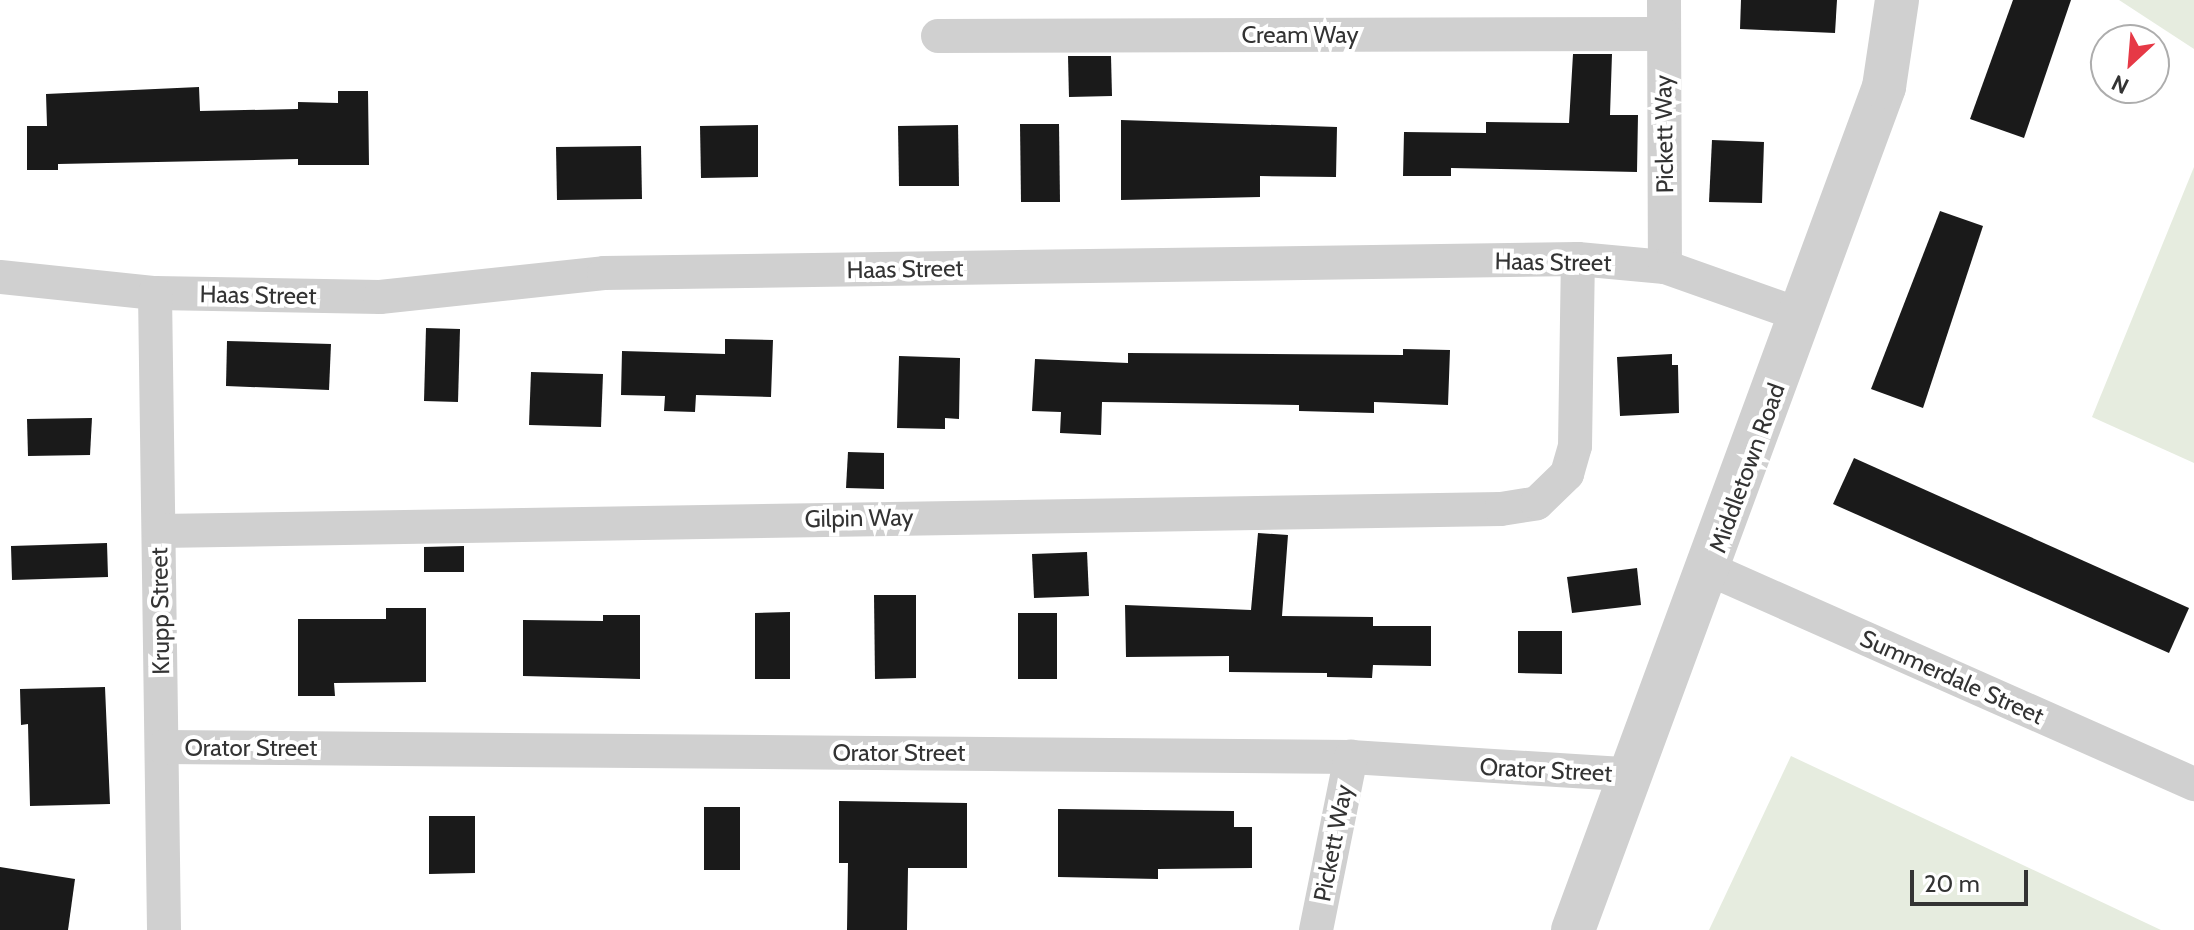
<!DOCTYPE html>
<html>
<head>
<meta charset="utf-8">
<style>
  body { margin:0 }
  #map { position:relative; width:2194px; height:930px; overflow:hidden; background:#fff; font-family:Cabin,sans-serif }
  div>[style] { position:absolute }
  .green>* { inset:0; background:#e6ecdf }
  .building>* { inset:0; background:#1a1a1a }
  .minor>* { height:34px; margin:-17px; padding:0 17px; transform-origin:17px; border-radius:17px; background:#d0d0d0 }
  .tertiary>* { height:44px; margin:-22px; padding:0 22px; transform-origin:22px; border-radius:22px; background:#d0d0d0 }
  span { translate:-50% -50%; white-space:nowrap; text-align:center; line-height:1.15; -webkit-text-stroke:8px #fff; paint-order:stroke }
  .street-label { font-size:24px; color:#333 }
  .north { position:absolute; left:2090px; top:24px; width:80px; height:80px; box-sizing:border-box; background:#fff; border:2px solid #adadad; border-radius:50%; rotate:206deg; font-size:22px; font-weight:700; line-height:32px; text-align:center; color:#333 }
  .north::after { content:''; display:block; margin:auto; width:28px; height:36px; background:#e63946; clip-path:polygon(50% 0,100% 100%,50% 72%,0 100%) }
  .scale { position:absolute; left:1910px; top:870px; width:118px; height:36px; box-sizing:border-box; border:4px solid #333; border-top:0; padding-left:10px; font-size:24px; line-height:28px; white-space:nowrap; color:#333; -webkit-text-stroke:6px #fff; paint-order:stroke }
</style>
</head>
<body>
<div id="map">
  <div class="green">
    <div style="clip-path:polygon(2119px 0,2194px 0,2194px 49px)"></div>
    <div style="clip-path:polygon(2194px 167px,2194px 463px,2092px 417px)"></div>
    <div style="clip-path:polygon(1791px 756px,2161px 930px,1709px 930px)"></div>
  </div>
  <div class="building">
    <div style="clip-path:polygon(1741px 0,1837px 0,1835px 33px,1740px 29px)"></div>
    <div style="clip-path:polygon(2013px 0,2071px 0,2024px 138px,1970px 119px)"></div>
    <div style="clip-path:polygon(1573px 54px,1612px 54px,1610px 115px,1638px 115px,1637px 172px,1451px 168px,1451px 176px,1403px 176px,1404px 132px,1486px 133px,1486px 122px,1569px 123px)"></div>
    <div style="clip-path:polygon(1068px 56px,1111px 56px,1112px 96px,1069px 97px)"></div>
    <div style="clip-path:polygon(199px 87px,200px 111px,298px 109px,298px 102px,338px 103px,338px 91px,368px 91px,369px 165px,298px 165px,298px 159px,58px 164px,58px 170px,27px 170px,27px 126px,47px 126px,46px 94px)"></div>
    <div style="clip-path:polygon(1121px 120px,1337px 127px,1336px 177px,1260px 176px,1260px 197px,1121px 200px)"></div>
    <div style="clip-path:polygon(1020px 124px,1059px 124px,1060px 202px,1021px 202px)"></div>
    <div style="clip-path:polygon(758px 125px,758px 177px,701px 178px,700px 126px)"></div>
    <div style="clip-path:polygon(958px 125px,959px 186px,899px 186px,898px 126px)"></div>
    <div style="clip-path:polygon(1712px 140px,1764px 142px,1762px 203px,1709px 202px)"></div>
    <div style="clip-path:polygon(641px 146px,642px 199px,557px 200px,556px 147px)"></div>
    <div style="clip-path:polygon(1940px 211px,1983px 226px,1923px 408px,1871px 389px)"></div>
    <div style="clip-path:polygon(426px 328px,460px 329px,458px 402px,424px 401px)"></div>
    <div style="clip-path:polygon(725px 339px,773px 340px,771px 397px,696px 395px,695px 412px,664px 411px,665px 396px,621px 395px,622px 351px,725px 354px)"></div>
    <div style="clip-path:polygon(227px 341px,331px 344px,329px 390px,226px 386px)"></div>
    <div style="clip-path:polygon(1403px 349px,1450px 350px,1448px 405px,1374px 402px,1374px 413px,1299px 411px,1299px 405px,1102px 402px,1101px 435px,1060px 433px,1061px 412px,1032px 411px,1035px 359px,1128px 363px,1128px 353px,1403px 355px)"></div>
    <div style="clip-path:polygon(1672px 354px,1672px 365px,1678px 365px,1679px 413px,1620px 416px,1617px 357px)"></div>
    <div style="clip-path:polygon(899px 356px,960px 358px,959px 419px,945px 418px,945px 429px,897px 428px)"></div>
    <div style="clip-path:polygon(531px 372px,603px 374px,601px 427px,529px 425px)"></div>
    <div style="clip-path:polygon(92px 418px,90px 455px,28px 456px,27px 419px)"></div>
    <div style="clip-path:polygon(848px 452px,884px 453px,884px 489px,846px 488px)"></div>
    <div style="clip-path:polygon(1854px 458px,2189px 608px,2169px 653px,1833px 504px)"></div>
    <div style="clip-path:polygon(1258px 533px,1288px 535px,1282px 616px,1373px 617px,1373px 626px,1431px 626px,1431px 666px,1373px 665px,1372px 678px,1327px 677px,1327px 673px,1229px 672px,1229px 656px,1126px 657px,1125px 605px,1251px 610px)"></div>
    <div style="clip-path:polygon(107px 543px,108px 577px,12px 580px,11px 546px)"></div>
    <div style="clip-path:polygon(464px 546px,464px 572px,424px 572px,424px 547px)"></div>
    <div style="clip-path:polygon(1087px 552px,1089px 596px,1034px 598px,1032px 554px)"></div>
    <div style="clip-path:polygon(1637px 568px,1641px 605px,1572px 613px,1567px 577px)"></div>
    <div style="clip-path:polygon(874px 595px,916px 595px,916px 678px,875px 679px)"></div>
    <div style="clip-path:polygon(386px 608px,426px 608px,426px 682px,334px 683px,335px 696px,298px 696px,298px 619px,386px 619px)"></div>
    <div style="clip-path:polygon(790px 612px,790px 679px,755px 679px,755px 613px)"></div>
    <div style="clip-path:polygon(1018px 613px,1057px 613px,1057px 679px,1018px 679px)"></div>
    <div style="clip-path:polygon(603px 615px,640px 615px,640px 679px,523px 676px,523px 620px,603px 621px)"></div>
    <div style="clip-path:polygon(1518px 631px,1562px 631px,1562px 674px,1518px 673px)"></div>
    <div style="clip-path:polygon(105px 687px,110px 804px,30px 806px,28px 724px,21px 725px,20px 689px)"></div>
    <div style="clip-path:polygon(839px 801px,967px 803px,967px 868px,908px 868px,907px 930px,847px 930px,848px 863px,839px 863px)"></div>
    <div style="clip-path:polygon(704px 807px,740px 807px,740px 870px,704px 870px)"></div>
    <div style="clip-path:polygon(1058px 809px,1234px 811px,1234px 827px,1252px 827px,1252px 868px,1158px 869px,1158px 879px,1058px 877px)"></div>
    <div style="clip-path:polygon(429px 816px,475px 816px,475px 873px,429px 874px)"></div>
    <div style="clip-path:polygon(0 867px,75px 879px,68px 930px,0 930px)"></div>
  </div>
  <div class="minor">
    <div style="left:1664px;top:0;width:267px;rotate:89.8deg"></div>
    <div style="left:938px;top:36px;width:725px;rotate:-0.16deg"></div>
    <div style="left:0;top:277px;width:156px;rotate:5.9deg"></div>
    <div style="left:155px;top:293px;width:225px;rotate:1deg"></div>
    <div style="left:380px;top:297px;width:225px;rotate:-6.1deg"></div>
    <div style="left:604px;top:273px;width:974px;rotate:-0.82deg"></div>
    <div style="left:1578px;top:259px;width:87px;rotate:5.3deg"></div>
    <div style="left:1665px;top:267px;width:146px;rotate:19.5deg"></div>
    <div style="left:155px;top:293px;width:637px;rotate:89.19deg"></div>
    <div style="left:159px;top:531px;width:1342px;rotate:-0.94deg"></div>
    <div style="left:1501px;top:509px;width:36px;rotate:-9deg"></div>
    <div style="left:1537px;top:503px;width:42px;rotate:-44deg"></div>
    <div style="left:1567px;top:474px;width:29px;rotate:-74deg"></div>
    <div style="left:1575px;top:446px;width:187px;rotate:-89.1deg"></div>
    <div style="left:1709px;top:569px;width:531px;rotate:23.91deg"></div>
    <div style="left:163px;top:747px;width:1188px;rotate:0.48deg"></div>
    <div style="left:1351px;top:757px;width:284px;rotate:3.6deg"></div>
    <div style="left:1316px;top:930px;width:177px;rotate:-78.6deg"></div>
  </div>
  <div class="tertiary">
    <div style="left:1573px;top:930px;width:899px;rotate:-69.75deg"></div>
    <div style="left:1884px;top:87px;width:88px;rotate:-81.5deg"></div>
  </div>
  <div class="street-label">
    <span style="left:1300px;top:35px">Cream Way</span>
    <span style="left:1664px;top:134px;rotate:-91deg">Pickett Way</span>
    <span style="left:1553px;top:262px;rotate:1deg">Haas Street</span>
    <span style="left:905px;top:269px;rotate:-1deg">Haas Street</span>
    <span style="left:258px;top:295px;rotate:1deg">Haas Street</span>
    <span style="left:1747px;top:468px;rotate:-70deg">Middletown Road</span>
    <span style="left:859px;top:518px;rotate:-1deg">Gilpin Way</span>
    <span style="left:160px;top:611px;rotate:-91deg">Krupp Street</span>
    <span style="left:1952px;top:677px;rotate:24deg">Summerdale Street</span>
    <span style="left:251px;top:748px">Orator Street</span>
    <span style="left:899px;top:753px">Orator Street</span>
    <span style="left:1546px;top:770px;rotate:3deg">Orator Street</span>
    <span style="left:1333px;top:843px;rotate:-79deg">Pickett Way</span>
  </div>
  <div class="north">N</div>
  <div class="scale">20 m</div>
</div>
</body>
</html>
